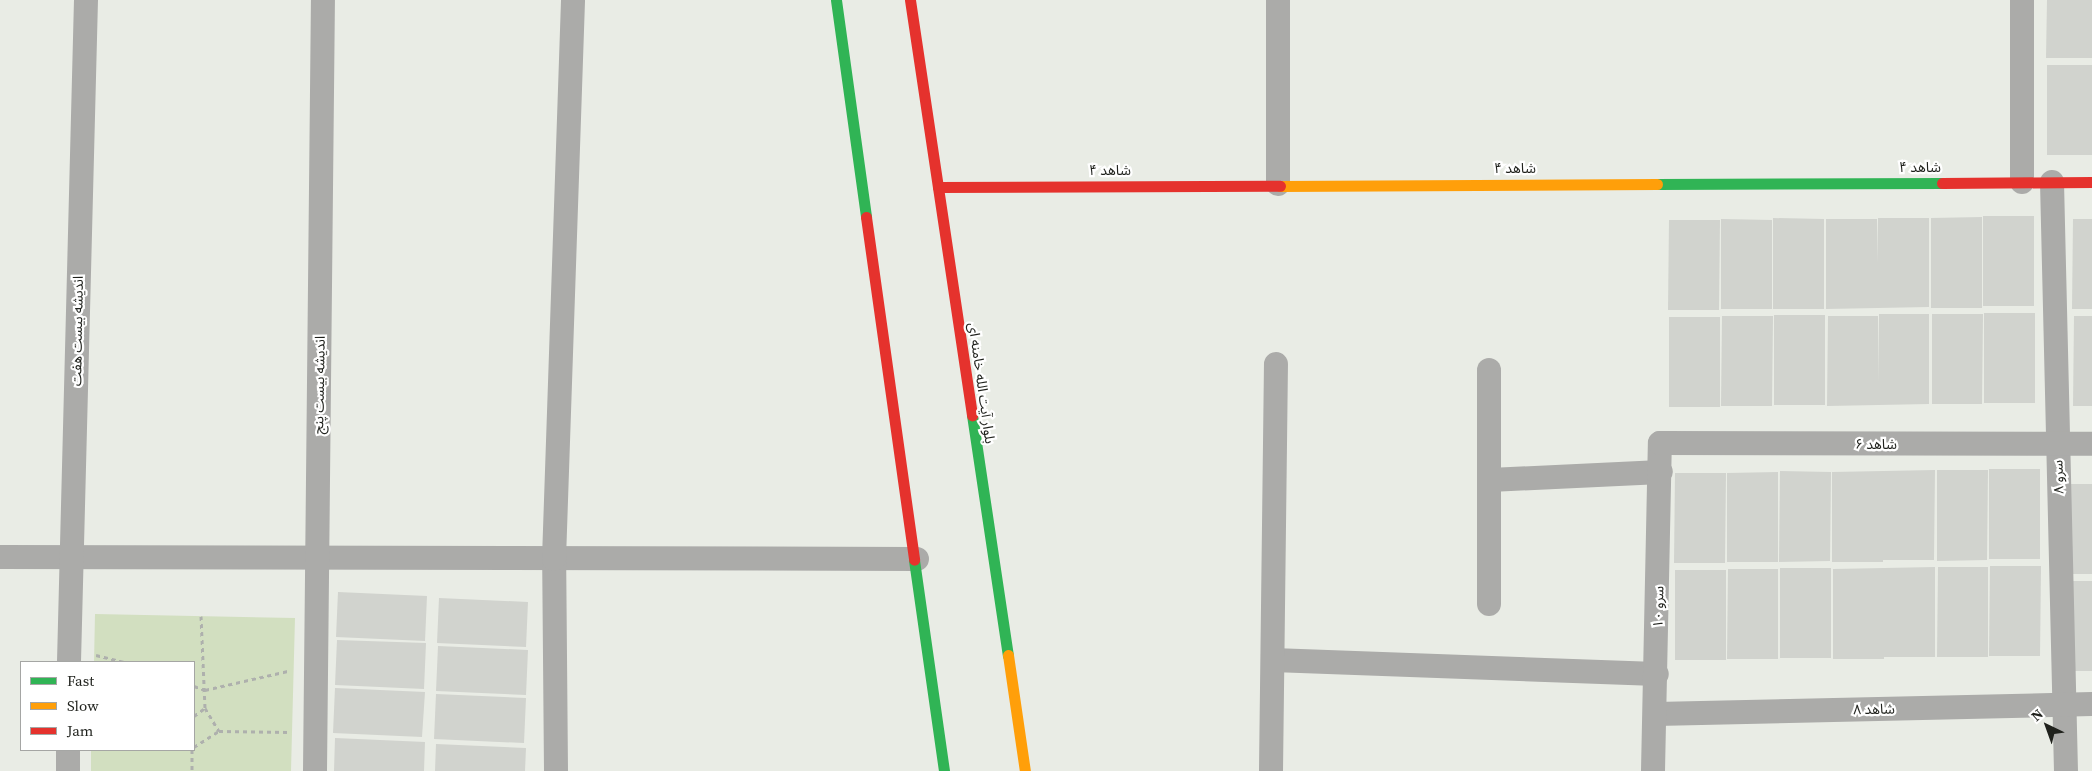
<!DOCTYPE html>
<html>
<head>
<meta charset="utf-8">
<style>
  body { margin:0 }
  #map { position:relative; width:2092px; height:771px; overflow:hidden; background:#e9ece5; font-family:"Source Serif 4","Noto Sans Arabic",serif }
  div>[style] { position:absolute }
  .green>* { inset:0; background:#d2dfc0 }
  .building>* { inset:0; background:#d1d3ce }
  .path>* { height:3px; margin-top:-1.5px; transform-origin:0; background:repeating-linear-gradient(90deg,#aeb0ad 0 4px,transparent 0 8px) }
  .street>* { height:24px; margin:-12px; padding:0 12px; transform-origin:12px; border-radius:12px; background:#ababa9 }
  .fast>* { height:11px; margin:-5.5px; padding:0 5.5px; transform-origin:5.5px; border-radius:5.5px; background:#30b455 }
  .slow>* { height:11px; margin:-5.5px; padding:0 5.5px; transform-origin:5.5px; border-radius:5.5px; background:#ff9f0a }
  .jam>* { height:11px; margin:-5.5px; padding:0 5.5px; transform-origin:5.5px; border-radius:5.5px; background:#e5322d }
  span { translate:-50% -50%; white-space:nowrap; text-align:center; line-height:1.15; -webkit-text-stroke:4.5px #fff; paint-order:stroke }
  .street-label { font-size:14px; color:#1f211c }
  .legend { position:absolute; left:20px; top:661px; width:175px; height:90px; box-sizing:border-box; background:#fff; border:1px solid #a5a6a4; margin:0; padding:6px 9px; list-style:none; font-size:15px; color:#1f211c }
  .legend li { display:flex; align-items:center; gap:10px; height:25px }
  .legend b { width:25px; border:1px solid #a5a6a4 }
  .north { position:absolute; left:2022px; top:701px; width:50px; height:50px; -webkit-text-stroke:4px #fff; paint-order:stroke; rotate:318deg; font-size:14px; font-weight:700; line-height:20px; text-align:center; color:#1f211c }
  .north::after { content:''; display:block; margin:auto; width:18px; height:22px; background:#1f211c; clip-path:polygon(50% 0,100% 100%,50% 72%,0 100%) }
</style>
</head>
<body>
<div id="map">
  <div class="green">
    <div style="clip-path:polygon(95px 614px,295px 618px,291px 771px,91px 771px,91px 750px,194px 750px,194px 662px,94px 662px)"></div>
  </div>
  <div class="building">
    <div style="clip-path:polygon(2047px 0,2092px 0,2092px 58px,2046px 58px)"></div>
    <div style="clip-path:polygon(2047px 65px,2092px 65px,2092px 155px,2047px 155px)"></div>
    <div style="clip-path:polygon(1983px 216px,2034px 216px,2034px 306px,1983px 306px)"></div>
    <div style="clip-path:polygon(1982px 217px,1982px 308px,1931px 308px,1931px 218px)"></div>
    <div style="clip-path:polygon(1773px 218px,1824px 219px,1824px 309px,1773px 309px)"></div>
    <div style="clip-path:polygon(1878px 218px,1929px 218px,1929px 307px,1826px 309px,1826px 219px,1877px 219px,1878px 263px)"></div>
    <div style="clip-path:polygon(1721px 219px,1772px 220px,1772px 309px,1721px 309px)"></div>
    <div style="clip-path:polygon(2073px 219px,2092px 219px,2092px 309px,2072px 309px)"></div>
    <div style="clip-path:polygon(1669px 220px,1720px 220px,1719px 310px,1668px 310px)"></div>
    <div style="clip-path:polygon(1984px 313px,2035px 313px,2035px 403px,1984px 403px)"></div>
    <div style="clip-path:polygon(1879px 314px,1929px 314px,1929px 404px,1827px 406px,1828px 316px,1878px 316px,1879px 383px)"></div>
    <div style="clip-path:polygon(1932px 314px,1983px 314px,1982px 404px,1932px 404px)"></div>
    <div style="clip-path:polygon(1774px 315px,1825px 315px,1825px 405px,1774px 405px)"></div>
    <div style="clip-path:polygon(1722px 316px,1773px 316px,1772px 406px,1721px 406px)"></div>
    <div style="clip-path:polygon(2074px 316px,2092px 316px,2092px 406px,2073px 406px)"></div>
    <div style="clip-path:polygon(1669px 317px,1720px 317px,1720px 407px,1669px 407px)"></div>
    <div style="clip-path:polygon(1989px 469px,2040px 469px,2040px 559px,1989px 559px)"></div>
    <div style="clip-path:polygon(1935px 470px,1934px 560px,1883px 560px,1883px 518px,1883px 562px,1832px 562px,1832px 472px)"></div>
    <div style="clip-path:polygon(1937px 470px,1988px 470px,1987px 560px,1937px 561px)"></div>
    <div style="clip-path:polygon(1780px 471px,1831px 472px,1830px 561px,1779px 562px)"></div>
    <div style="clip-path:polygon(1778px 472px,1778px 562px,1727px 562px,1727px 473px)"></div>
    <div style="clip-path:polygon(1675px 473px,1726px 473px,1725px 563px,1674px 563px)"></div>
    <div style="clip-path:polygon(2070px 484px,2092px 484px,2092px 574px,2069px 574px)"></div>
    <div style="clip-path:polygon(1990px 566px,2041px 566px,2040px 656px,1989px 656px)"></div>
    <div style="clip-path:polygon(1935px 567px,1935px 657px,1884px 657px,1884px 614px,1884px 659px,1833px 659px,1833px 569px)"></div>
    <div style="clip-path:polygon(1938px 567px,1988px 567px,1988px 657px,1937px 657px)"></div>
    <div style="clip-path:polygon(1780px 568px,1831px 568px,1831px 658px,1780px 658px)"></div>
    <div style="clip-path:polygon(1728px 569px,1778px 569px,1778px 659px,1727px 659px)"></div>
    <div style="clip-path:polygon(1675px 570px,1726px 570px,1726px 660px,1675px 660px)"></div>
    <div style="clip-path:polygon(2070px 581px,2092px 581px,2092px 671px,2070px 671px)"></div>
    <div style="clip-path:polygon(338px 592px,427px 596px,425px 641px,336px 637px)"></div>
    <div style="clip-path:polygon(439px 598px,528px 602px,526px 647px,437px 643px)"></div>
    <div style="clip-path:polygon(337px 640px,426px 643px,424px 689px,335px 685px)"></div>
    <div style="clip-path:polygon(438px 646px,528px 650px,526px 695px,436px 691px)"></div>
    <div style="clip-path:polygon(335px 688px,425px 692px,422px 737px,333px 733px)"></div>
    <div style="clip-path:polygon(436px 694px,526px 698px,524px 743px,434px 739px)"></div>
    <div style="clip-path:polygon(335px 738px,425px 742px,424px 771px,334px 771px)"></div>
    <div style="clip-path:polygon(436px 744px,526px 748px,525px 771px,435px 771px)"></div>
  </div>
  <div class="path">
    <div style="left:201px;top:616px;width:92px;rotate:87.5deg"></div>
    <div style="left:96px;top:655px;width:30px;rotate:14deg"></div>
    <div style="left:194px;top:686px;width:12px;rotate:20deg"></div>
    <div style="left:205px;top:690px;width:85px;rotate:-12.9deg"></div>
    <div style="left:194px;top:716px;width:14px;rotate:-36deg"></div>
    <div style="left:205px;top:708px;width:27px;rotate:59deg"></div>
    <div style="left:194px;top:747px;width:30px;rotate:-33deg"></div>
    <div style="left:219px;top:731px;width:70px;rotate:0.8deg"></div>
    <div style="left:192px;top:750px;width:21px;rotate:90deg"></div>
  </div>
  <div class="street">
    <div style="left:1278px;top:0;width:184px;rotate:90deg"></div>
    <div style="left:2022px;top:0;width:182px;rotate:90deg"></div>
    <div style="left:2052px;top:182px;width:589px;rotate:88.64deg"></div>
    <div style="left:1490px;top:480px;width:171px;rotate:-2.7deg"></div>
    <div style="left:0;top:557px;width:917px;rotate:0.12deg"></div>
    <div style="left:1489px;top:604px;width:234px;rotate:-90deg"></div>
    <div style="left:1273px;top:660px;width:384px;rotate:2.1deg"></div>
    <div style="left:69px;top:662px;width:662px;rotate:-88.53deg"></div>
    <div style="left:1656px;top:714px;width:436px;rotate:-1.3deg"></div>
    <div style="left:68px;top:771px;width:21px;rotate:-90deg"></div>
    <div style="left:315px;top:771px;width:771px;rotate:-89.41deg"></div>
    <div style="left:556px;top:771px;width:212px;rotate:-90.5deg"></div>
    <div style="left:554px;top:559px;width:559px;rotate:-88.05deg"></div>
    <div style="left:1271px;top:771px;width:407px;rotate:-89.3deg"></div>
    <div style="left:1653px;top:771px;width:328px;rotate:-88.8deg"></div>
    <div style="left:1660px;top:443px;width:432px;rotate:0.1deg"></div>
  </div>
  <div class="fast">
    <div style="left:836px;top:0;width:219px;rotate:82.1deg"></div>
    <div style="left:1657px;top:184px;width:285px;rotate:-0.2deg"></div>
    <div style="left:972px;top:415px;width:243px;rotate:81.5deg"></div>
    <div style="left:914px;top:560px;width:213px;rotate:81.9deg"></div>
  </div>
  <div class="slow">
    <div style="left:1280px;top:186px;width:377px;rotate:-0.3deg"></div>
    <div style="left:1008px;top:655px;width:117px;rotate:81.7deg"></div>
  </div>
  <div class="jam">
    <div style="left:910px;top:0;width:420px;rotate:81.5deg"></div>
    <div style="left:1942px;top:183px;width:150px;rotate:-0.4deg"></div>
    <div style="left:938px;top:187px;width:342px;rotate:-0.2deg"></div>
    <div style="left:866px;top:217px;width:346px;rotate:82deg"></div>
  </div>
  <div class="street-label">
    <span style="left:1920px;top:167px">شاهد ۴</span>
    <span style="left:1515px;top:168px">شاهد ۴</span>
    <span style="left:1110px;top:170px">شاهد ۴</span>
    <span style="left:77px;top:331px;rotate:-89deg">اندیشه بیست هفت</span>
    <span style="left:982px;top:383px;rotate:82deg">بلوار آیت الله خامنه ای</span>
    <span style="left:319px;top:385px;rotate:-89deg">اندیشه بیست پنج</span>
    <span style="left:1876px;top:444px">شاهد ۶</span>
    <span style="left:2058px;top:477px;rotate:-92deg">سرو ۸</span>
    <span style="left:1658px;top:607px;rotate:-89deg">سرو ۱۰</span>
    <span style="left:1874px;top:709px;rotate:-1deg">شاهد ۸</span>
  </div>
  <ul class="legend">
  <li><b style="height:6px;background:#30b455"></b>Fast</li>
  <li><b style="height:6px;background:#ff9f0a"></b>Slow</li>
  <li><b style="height:6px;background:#e5322d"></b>Jam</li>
  </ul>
  <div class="north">N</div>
</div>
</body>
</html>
